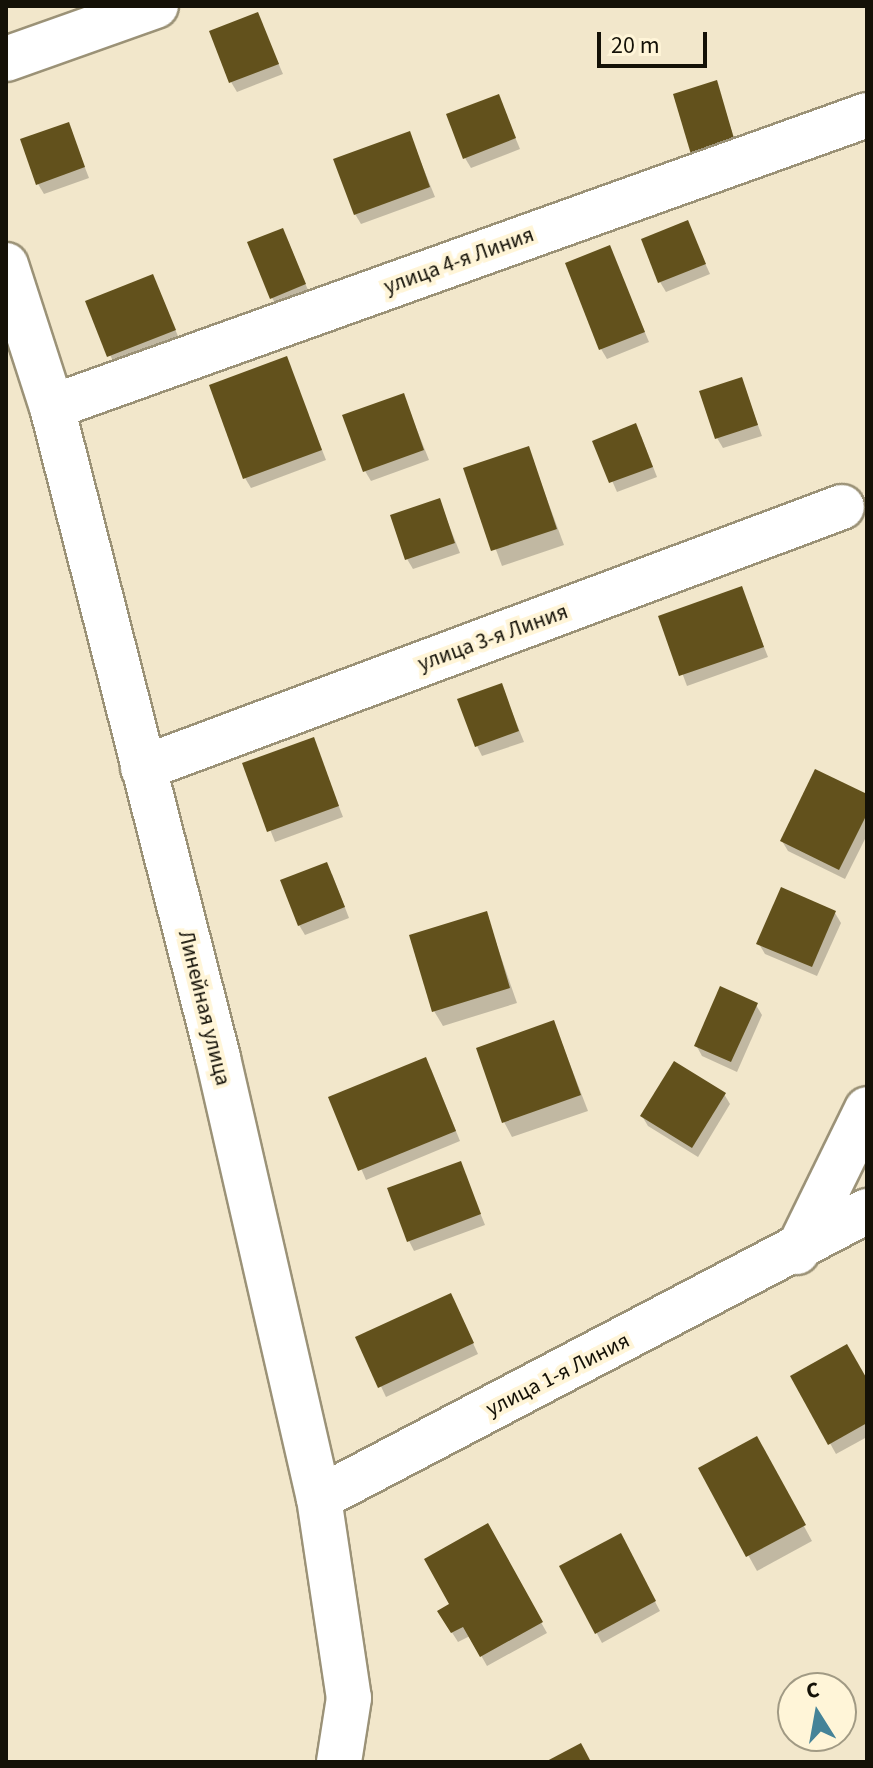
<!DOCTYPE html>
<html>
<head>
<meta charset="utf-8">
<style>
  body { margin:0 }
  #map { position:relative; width:873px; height:1768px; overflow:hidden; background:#f2e7cb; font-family:"Source Sans 3",sans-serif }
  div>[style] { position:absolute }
  .shadow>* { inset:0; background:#0003 }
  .building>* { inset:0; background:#62511c }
  .roads { filter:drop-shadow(2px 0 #9b9277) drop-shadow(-2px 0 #9b9277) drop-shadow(0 2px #9b9277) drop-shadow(0 -2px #9b9277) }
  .minor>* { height:44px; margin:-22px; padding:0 22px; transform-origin:22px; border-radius:22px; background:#fff }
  span { translate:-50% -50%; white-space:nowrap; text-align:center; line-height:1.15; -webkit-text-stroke:8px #fff5d8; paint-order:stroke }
  .street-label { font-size:22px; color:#141107 }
  .frame { position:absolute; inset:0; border:8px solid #141107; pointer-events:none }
  .north { position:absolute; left:777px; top:1672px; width:80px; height:80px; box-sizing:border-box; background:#fff5d8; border:2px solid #a19a84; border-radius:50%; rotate:349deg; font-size:22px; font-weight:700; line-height:32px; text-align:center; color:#141107 }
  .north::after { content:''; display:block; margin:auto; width:28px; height:36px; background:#458398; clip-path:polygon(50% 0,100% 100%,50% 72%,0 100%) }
  .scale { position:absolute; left:597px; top:32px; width:110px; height:36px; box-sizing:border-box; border:4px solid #141107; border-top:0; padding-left:10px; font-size:24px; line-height:28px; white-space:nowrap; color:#141107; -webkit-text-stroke:6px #fff5d8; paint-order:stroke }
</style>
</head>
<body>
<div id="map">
  <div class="shadow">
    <div style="clip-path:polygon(257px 14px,283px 74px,237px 92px,231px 82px)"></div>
    <div style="clip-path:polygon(716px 83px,741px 159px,695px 160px)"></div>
    <div style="clip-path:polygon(498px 96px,520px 149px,471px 168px,465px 158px)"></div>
    <div style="clip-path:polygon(68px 124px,89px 178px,44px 194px,38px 184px)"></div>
    <div style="clip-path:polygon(409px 133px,435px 197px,361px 224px,355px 214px)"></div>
    <div style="clip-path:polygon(687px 223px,710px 274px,666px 292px,660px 282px)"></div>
    <div style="clip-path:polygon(288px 241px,310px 295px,278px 308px,272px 298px)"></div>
    <div style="clip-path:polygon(610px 248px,649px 342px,607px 359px,601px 349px)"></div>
    <div style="clip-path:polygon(153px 276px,180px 341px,115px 366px,87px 302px)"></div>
    <div style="clip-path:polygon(286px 358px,326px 460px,251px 488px,245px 478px)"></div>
    <div style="clip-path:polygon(741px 379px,762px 436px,723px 448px,717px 438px)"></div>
    <div style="clip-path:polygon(403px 395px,429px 460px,371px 481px,365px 471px)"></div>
    <div style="clip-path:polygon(641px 436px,657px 477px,617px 492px,595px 442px)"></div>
    <div style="clip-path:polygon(528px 448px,564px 545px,502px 566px,466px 469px)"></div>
    <div style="clip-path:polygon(439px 500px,460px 553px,413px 569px,407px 559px)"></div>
    <div style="clip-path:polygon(741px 589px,768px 657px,687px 686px,661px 617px)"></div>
    <div style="clip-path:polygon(501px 685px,524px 742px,482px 756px,477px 746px)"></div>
    <div style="clip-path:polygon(313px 739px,343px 817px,275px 842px,244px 764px)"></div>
    <div style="clip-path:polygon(867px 796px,867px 835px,845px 879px,788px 851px,782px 841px)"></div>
    <div style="clip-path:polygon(332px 874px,349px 918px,305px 935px,299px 925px)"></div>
    <div style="clip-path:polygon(835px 913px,841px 923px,817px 976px,765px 954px,759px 944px)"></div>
    <div style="clip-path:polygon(486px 914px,517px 1003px,443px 1026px,434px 1011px)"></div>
    <div style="clip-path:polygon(756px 1005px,762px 1015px,737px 1072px,702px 1056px,696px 1045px)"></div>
    <div style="clip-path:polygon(554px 1023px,588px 1111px,512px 1137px,504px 1122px)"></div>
    <div style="clip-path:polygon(431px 1069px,460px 1141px,366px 1180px,331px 1098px)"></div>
    <div style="clip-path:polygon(724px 1094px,730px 1104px,698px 1157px,648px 1126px,642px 1116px)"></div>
    <div style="clip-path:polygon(460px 1163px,485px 1225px,414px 1251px,409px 1241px)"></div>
    <div style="clip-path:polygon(456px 1306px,478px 1354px,386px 1397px,358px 1338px)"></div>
    <div style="clip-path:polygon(793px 1377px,867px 1383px,867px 1437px,836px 1454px)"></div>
    <div style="clip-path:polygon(756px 1438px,812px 1541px,757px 1571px,700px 1469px)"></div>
    <div style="clip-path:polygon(487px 1526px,547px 1633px,487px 1666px,470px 1636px,458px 1642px,439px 1612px,452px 1604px)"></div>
    <div style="clip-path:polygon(620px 1536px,660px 1611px,602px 1643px,561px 1566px)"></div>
  </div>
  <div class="building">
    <div style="clip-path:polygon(258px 12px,279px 64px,229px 83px,209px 31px)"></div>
    <div style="clip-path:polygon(717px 80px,737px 149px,693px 161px,673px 94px)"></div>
    <div style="clip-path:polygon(499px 94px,516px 138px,463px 159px,446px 114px)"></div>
    <div style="clip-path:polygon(69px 122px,85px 167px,36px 185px,20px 139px)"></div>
    <div style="clip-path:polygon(410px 131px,430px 187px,354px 215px,333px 159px)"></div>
    <div style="clip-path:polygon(688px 220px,706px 264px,658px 283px,641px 239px)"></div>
    <div style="clip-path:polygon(283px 228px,306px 284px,270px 299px,247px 242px)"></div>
    <div style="clip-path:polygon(610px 245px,645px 332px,599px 350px,565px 263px)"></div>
    <div style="clip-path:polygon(153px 274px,176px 330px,107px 357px,85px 301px)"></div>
    <div style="clip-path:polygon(287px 356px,322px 450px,243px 479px,209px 385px)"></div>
    <div style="clip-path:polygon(742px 377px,758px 425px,715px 439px,699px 391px)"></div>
    <div style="clip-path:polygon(404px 393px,424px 450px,363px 472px,342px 415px)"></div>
    <div style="clip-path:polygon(636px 423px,653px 467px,609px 483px,592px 441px)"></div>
    <div style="clip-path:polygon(529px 446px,557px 529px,491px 551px,463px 468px)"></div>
    <div style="clip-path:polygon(440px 498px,455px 543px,405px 560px,390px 515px)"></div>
    <div style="clip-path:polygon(742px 586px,764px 647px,679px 676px,658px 616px)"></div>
    <div style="clip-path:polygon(502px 683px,519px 731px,475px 747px,457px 699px)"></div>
    <div style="clip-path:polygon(314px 737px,339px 806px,267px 832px,242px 763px)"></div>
    <div style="clip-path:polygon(815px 769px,867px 794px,867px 814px,839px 870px,780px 841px)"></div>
    <div style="clip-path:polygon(327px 862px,345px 907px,298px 926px,280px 880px)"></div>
    <div style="clip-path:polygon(781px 887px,836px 911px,812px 967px,756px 944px)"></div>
    <div style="clip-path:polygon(487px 911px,510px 988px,432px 1012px,409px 935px)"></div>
    <div style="clip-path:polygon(720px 986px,758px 1003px,731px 1062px,694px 1046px)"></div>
    <div style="clip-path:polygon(554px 1020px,581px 1095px,502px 1123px,476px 1048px)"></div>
    <div style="clip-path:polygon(426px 1057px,456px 1131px,358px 1171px,328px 1097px)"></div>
    <div style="clip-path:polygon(674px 1061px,726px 1093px,692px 1148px,640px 1116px)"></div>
    <div style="clip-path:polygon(461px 1161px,481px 1214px,407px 1242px,387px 1188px)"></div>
    <div style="clip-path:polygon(451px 1293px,474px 1343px,378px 1388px,355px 1337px)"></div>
    <div style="clip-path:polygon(847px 1344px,867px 1379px,867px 1423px,828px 1445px,790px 1376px)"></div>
    <div style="clip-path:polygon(757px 1436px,806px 1525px,746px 1557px,698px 1468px)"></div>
    <div style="clip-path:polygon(488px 1523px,543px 1622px,480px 1657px,463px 1627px,451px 1633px,437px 1611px,449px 1604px,424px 1559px)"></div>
    <div style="clip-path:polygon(621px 1533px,656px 1601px,595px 1634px,559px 1566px)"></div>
    <div style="clip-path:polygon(581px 1743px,591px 1762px,545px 1762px)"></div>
  </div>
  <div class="roads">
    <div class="minor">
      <div style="left:6px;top:59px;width:159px;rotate:-19.5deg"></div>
      <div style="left:6px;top:265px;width:149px;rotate:72.1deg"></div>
      <div style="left:52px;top:407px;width:672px;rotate:75.69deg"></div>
      <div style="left:218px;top:1058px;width:451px;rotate:77.1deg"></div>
      <div style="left:319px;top:1498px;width:202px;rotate:81.5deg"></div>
      <div style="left:349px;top:1698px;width:65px;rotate:98.9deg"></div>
      <div style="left:52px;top:407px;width:866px;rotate:-19.71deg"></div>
      <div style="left:143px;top:768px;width:746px;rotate:-20.48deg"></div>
      <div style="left:797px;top:1252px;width:159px;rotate:-63.9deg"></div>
      <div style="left:319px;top:1498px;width:619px;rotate:-27.64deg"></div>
    </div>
  </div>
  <div class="street-label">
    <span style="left:459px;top:261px;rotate:-20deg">улица 4-я Линия</span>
    <span style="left:493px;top:638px;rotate:-20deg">улица 3-я Линия</span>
    <span style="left:204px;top:1008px;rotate:76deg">Линейная улица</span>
    <span style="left:558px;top:1375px;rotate:-27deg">улица 1-я Линия</span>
  </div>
  <div class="frame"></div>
  <div class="north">С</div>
  <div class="scale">20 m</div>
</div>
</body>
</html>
